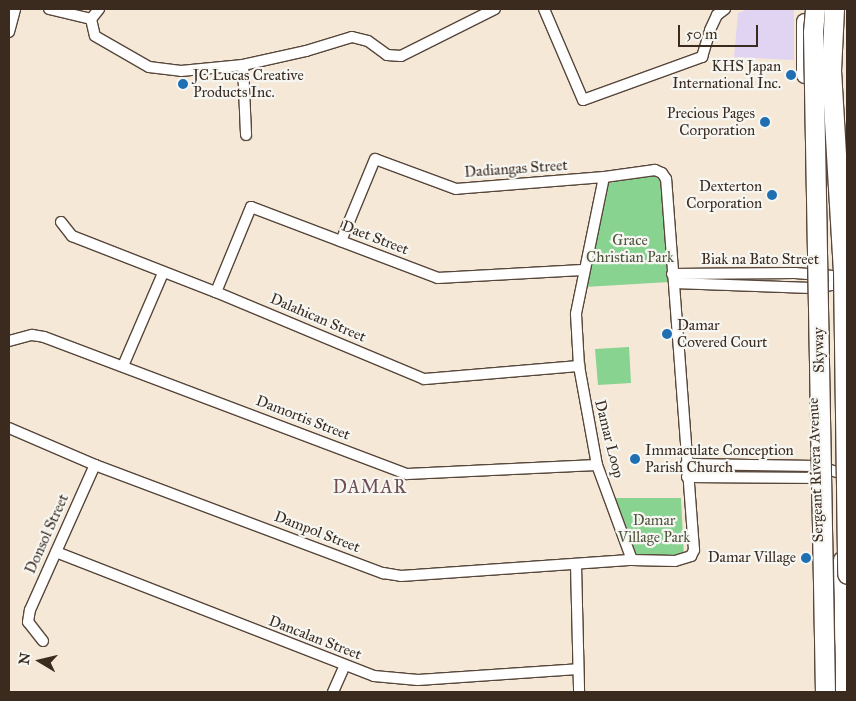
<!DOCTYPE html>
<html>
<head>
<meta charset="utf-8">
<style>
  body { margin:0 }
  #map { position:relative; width:856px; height:701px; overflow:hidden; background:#f5e8d7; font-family:"IM FELL Great Primer",serif }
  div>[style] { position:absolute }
  .built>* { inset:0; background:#e1d4f3 }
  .green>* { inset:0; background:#88d390 }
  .roads { filter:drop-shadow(1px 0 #57463a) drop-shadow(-1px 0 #57463a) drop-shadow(0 1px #57463a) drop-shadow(0 -1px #57463a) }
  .street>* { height:10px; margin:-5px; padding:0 5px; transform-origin:5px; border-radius:5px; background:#fff }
  .primary>* { height:16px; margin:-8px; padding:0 8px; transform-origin:8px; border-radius:8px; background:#fff }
  .bridges { filter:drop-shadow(1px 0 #57463a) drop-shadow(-1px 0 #57463a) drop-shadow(0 1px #57463a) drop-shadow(0 -1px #57463a) }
  .highway-bridge>* { height:19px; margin:-9.5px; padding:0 9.5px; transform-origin:9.5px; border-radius:9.5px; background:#fff }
  .dots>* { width:14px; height:14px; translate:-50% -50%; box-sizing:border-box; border:2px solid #f6f6f2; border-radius:50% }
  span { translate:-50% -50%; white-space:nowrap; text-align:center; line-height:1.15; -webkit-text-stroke:4.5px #f6f6f2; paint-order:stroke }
  .poi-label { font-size:15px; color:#3b2a1e }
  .right { translate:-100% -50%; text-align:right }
  .left { translate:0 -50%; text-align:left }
  .street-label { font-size:15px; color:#3b2a1e }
  .park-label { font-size:15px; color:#4e543a }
  .quarter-label { font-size:18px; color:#6e4d53; letter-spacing:1px }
  .frame { position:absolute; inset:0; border:10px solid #3b2a1e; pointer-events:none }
  .north { position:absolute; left:15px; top:636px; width:50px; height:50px; -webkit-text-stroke:4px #f6f6f2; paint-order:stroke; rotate:279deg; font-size:14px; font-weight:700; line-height:20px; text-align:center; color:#3b2a1e }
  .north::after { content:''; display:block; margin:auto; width:18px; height:22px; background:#3b2a1e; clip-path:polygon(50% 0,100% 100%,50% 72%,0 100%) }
  .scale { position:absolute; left:678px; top:25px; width:80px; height:22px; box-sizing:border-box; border:2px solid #3b2a1e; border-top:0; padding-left:6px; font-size:15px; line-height:18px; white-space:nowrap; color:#3b2a1e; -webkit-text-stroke:4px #f6f6f2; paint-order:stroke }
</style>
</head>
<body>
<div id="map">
  <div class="built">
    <div style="clip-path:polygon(749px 9px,794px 9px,794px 60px,734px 57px,738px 13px)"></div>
  </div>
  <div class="green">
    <div style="clip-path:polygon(654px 176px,661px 181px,669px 282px,585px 287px,608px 183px)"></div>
    <div style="clip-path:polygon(629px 347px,631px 383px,598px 385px,595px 349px)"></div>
    <div style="clip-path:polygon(612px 498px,681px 498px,684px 557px,635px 559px)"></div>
  </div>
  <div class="roads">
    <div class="street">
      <div style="left:49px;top:9px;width:43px;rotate:13.4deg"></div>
      <div style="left:91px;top:19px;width:17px;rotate:77deg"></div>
      <div style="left:95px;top:36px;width:62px;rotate:29.9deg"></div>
      <div style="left:149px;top:67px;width:32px;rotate:7deg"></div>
      <div style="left:181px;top:71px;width:62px;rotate:-5.5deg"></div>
      <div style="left:243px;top:65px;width:65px;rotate:-12.5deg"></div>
      <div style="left:306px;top:51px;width:48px;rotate:-16.9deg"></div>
      <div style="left:352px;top:37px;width:16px;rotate:14deg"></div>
      <div style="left:368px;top:41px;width:24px;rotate:36deg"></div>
      <div style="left:387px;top:55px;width:14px;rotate:4deg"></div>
      <div style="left:401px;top:56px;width:105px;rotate:-26.6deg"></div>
      <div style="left:544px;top:9px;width:99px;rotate:66.8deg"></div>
      <div style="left:583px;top:100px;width:127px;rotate:-19.9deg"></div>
      <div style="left:702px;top:57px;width:28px;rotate:-73deg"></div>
      <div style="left:710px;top:30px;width:17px;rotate:-65deg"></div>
      <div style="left:717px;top:15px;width:10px;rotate:-37deg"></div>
      <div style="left:91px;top:19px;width:13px;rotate:-51deg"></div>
      <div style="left:9px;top:32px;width:24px;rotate:-75deg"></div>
      <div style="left:243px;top:65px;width:70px;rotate:87.5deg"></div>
      <div style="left:604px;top:177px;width:140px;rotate:101.6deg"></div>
      <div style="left:576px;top:314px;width:52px;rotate:86.7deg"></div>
      <div style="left:579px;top:366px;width:101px;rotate:79.7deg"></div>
      <div style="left:597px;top:465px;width:101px;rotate:69.8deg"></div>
      <div style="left:61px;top:222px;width:18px;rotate:52deg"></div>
      <div style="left:72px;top:236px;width:155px;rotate:21.3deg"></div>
      <div style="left:216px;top:292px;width:225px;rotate:22.7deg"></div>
      <div style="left:424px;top:379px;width:156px;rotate:-4.8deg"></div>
      <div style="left:672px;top:274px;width:123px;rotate:-0.5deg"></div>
      <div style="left:795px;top:273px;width:51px;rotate:4.5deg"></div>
      <div style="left:674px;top:283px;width:137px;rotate:2.1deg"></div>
      <div style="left:811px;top:288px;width:35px;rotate:-8deg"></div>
      <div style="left:216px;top:292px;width:92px;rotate:-67.6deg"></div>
      <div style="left:251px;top:207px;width:200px;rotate:20.8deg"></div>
      <div style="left:438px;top:278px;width:144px;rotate:-3.2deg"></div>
      <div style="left:9px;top:341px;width:24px;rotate:-15deg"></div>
      <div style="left:32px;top:335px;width:12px;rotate:9deg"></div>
      <div style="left:44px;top:337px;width:388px;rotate:20.7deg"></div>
      <div style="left:407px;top:474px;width:190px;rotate:-2.7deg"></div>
      <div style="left:123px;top:366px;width:101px;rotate:-66.7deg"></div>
      <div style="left:9px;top:428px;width:94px;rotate:23.3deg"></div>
      <div style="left:95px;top:465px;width:308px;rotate:20.6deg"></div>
      <div style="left:383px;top:573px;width:18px;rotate:9deg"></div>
      <div style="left:401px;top:576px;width:232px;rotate:-4deg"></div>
      <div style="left:632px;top:560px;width:43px;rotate:1.3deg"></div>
      <div style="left:675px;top:561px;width:17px;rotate:-17deg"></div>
      <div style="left:691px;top:556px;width:7px;rotate:-63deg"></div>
      <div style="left:694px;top:550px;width:372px;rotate:-94.3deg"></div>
      <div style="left:666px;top:179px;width:7px;rotate:-124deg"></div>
      <div style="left:662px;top:173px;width:8px;rotate:-157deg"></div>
      <div style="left:655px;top:170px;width:51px;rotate:172.2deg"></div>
      <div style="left:604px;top:177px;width:148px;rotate:175.4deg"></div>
      <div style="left:456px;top:189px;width:86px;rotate:-159.7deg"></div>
      <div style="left:375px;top:159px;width:89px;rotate:112.5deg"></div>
      <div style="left:686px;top:464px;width:130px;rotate:0.9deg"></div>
      <div style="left:816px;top:466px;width:26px;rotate:16deg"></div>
      <div style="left:687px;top:477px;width:138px;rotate:0.4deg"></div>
      <div style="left:56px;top:552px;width:341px;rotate:21.3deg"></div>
      <div style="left:374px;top:676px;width:44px;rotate:5.2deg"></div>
      <div style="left:418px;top:680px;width:160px;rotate:-3.9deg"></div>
      <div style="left:576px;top:565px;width:127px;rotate:88.6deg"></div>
      <div style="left:43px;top:641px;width:24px;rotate:-128deg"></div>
      <div style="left:28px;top:622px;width:12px;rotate:-81deg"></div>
      <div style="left:30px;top:610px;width:159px;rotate:-65.9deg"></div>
      <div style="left:333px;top:692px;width:27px;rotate:-66deg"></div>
    </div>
    <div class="primary">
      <div style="left:805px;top:22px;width:53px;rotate:90deg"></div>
      <div style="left:842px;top:560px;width:132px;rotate:89.1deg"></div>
    </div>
  </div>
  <div class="bridges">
    <div class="highway-bridge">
      <div style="left:815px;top:9px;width:23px;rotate:95deg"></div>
      <div style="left:813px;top:32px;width:660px;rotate:88.96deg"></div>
      <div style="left:834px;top:9px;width:61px;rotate:92.8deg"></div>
      <div style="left:831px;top:70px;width:200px;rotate:86.6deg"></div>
      <div style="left:843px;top:270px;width:304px;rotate:89.2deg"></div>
    </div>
  </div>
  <div class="dots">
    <div style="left:791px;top:75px;background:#1f6fb2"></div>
    <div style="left:183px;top:84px;background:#1f6fb2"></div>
    <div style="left:765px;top:122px;background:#1f6fb2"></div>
    <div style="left:772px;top:195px;background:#1f6fb2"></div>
    <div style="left:667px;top:334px;background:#1f6fb2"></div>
    <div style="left:635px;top:459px;background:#1f6fb2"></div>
    <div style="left:806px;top:558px;background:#1f6fb2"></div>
  </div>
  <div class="poi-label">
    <span class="right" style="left:781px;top:75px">KHS Japan<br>International Inc.</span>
    <span class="left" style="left:193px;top:84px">JC Lucas Creative<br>Products Inc.</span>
    <span class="right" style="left:755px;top:122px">Precious Pages<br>Corporation</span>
    <span class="right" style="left:762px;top:195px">Dexterton<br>Corporation</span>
    <span class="left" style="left:677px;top:334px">Damar<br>Covered Court</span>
    <span class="left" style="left:645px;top:459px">Immaculate Conception<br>Parish Church</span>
    <span class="right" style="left:796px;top:558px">Damar Village</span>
  </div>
  <div class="street-label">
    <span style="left:516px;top:169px;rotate:-4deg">Dadiangas Street</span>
    <span style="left:375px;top:238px;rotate:21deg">Daet Street</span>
    <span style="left:760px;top:260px">Biak na Bato Street</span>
    <span style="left:318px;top:318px;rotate:23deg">Dalahican Street</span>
    <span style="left:819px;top:350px;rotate:-91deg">Skyway</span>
    <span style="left:303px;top:418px;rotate:21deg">Damortis Street</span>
    <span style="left:609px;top:439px;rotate:76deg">Damar Loop</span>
    <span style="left:816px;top:470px;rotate:-92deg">Sergeant Rivera Avenue</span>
    <span style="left:317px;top:532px;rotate:21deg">Dampol Street</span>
    <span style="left:47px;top:534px;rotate:-66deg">Donsol Street</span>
    <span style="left:315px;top:638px;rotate:21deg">Dancalan Street</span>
  </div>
  <div class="park-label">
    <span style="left:630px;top:249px">Grace<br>Christian Park</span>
    <span style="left:654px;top:529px">Damar<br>Village Park</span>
  </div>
  <div class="quarter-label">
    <span style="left:370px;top:487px">DAMAR</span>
  </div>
  <div class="frame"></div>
  <div class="north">N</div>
  <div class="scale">50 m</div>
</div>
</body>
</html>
